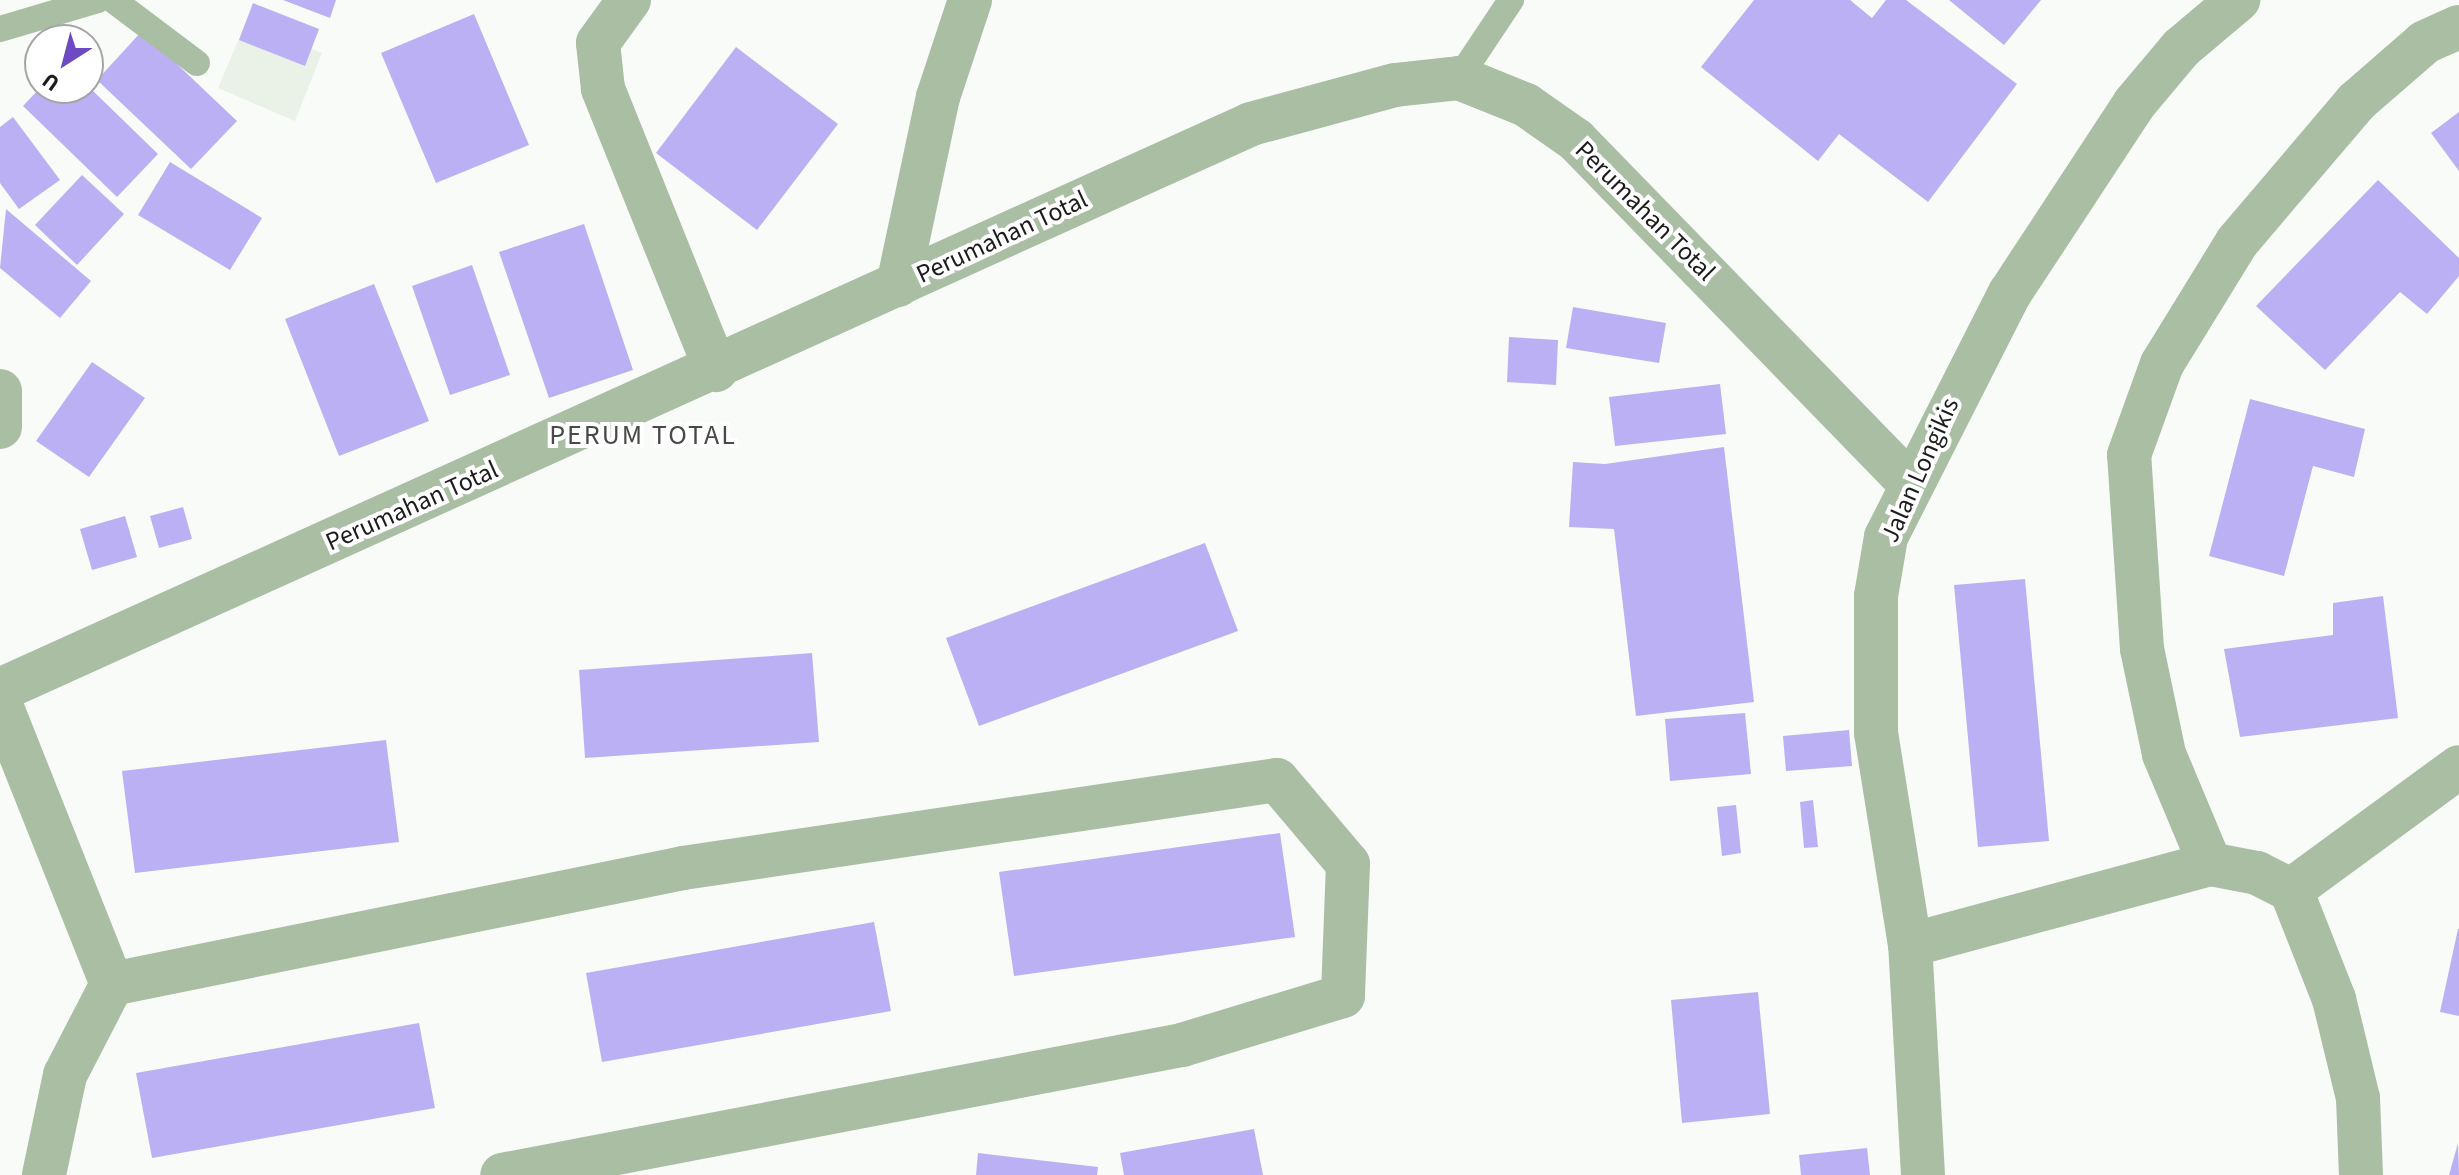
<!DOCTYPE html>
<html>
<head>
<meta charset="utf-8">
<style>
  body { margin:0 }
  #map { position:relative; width:2459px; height:1175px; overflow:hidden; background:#f8fbf8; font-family:"Source Sans 3",sans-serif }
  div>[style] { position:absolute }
  .built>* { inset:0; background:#eaf2e8 }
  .building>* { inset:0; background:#bcb0f5 }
  .service>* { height:26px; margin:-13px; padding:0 13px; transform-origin:13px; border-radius:13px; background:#a9bea3 }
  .minor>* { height:44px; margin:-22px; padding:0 22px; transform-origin:22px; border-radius:22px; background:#a9bea3 }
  span { translate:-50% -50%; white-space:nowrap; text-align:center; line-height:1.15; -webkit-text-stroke:8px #fff; paint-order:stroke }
  .street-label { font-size:26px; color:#1b1c1b }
  .neighbourhood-label { font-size:28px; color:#484a47; letter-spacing:2px }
  .north { position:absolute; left:24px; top:24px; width:80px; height:80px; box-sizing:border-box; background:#fff; border:2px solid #a4a4a4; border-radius:50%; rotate:216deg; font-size:22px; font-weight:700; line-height:32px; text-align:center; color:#1b1c1b }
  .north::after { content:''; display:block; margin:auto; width:28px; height:36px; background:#6d49c2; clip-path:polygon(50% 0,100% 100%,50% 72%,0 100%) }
</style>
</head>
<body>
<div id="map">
  <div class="built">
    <div style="clip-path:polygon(246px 22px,322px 53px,295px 121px,218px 88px)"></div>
  </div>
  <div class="building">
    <div style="clip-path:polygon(283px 0,336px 0,330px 18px)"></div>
    <div style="clip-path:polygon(1754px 0,1850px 0,1872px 18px,1886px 0,1906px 0,2017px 84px,1928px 202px,1839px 134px,1818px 161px,1701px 67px)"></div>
    <div style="clip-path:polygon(1949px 0,2041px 0,2004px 45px)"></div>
    <div style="clip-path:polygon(253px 3px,319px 29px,305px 66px,239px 40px)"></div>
    <div style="clip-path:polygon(474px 14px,529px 145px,436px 183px,381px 53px)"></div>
    <div style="clip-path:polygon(142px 31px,237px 121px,191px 169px,97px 80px)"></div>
    <div style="clip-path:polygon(736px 47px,838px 124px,757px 230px,656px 153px)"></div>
    <div style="clip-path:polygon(40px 88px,90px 88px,158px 154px,117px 197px,23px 106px)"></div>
    <div style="clip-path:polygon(2459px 112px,2459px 171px,2431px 133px)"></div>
    <div style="clip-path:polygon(13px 117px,60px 180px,19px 209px,0 183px,0 127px)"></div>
    <div style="clip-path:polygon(170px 162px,262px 218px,230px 270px,138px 215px)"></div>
    <div style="clip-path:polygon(82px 175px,124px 214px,77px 265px,35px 225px)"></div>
    <div style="clip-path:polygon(2378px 180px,2459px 258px,2459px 276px,2427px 314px,2400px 292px,2325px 370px,2256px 306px)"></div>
    <div style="clip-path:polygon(6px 209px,91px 281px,60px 318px,0 268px)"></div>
    <div style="clip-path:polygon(584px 224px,633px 370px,549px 398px,499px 252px)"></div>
    <div style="clip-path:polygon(472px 265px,510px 375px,450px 395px,412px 286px)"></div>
    <div style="clip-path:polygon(374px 284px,429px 421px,339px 456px,285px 319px)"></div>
    <div style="clip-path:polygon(1573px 307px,1666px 323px,1659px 363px,1566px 348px)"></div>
    <div style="clip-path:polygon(1509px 337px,1558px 340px,1556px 385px,1507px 382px)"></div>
    <div style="clip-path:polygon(92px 362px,145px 398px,89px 477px,36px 441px)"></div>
    <div style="clip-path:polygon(1720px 384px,1726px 434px,1615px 446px,1609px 397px)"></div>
    <div style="clip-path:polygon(2250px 399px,2365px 429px,2354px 477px,2313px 466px,2284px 576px,2209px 556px)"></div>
    <div style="clip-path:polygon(1724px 447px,1754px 702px,1636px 716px,1614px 529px,1569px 527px,1573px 462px,1605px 464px)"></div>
    <div style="clip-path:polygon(183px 507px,192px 539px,159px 548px,150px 516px)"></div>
    <div style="clip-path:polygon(125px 516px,137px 557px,92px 570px,80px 529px)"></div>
    <div style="clip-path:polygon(1205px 543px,1238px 631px,979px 726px,946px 638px)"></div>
    <div style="clip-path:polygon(2025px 579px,2049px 841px,1978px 847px,1954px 585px)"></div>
    <div style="clip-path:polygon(2383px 596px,2398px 718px,2240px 737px,2224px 649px,2333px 635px,2333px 603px)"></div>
    <div style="clip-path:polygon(812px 653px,819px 742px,585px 758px,579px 670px)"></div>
    <div style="clip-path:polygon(1745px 713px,1751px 774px,1670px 781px,1665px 719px)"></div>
    <div style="clip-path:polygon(1849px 730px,1852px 766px,1786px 771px,1783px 736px)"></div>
    <div style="clip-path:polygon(386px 740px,399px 842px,135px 873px,122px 771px)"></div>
    <div style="clip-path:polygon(1813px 800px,1818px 847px,1804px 848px,1800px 802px)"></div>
    <div style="clip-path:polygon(1736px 805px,1741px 853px,1722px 856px,1717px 807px)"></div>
    <div style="clip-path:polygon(1280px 833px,1295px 937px,1014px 976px,999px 872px)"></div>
    <div style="clip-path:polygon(874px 922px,891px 1011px,602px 1062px,586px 973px)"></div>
    <div style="clip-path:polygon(2458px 929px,2459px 929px,2459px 1016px,2440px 1012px)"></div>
    <div style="clip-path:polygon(1758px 992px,1770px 1114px,1682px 1123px,1671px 1000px)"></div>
    <div style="clip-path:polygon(419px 1023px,435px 1108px,152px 1158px,136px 1073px)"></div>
    <div style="clip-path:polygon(1254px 1129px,1263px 1175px,1124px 1175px,1120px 1153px)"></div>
    <div style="clip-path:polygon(2458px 1143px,2459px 1175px,2449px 1175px)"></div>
    <div style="clip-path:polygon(1867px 1148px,1870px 1175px,1801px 1175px,1799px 1155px)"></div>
    <div style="clip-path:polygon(978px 1153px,1098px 1167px,1097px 1175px,976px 1175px)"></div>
  </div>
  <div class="service">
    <div style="left:113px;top:0;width:105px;rotate:36.9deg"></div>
    <div style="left:0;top:29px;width:102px;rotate:-16.5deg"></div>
    <div style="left:1459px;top:78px;width:94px;rotate:-56.3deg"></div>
  </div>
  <div class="minor">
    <div style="left:629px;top:0;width:53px;rotate:125.8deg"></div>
    <div style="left:598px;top:43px;width:46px;rotate:83.8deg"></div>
    <div style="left:603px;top:89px;width:303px;rotate:68.1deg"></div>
    <div style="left:898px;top:285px;width:192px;rotate:-78deg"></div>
    <div style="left:938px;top:97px;width:102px;rotate:-71.7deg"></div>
    <div style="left:0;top:391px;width:36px;rotate:90deg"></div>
    <div style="left:0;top:690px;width:1373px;rotate:-24.34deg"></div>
    <div style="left:1251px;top:124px;width:149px;rotate:-15.2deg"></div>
    <div style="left:1395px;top:85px;width:64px;rotate:-6.2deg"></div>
    <div style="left:1459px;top:78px;width:72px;rotate:21.9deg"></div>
    <div style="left:1526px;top:105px;width:61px;rotate:35deg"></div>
    <div style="left:1576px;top:140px;width:478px;rotate:45.8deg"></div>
    <div style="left:0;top:703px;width:302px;rotate:68.3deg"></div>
    <div style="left:112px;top:984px;width:102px;rotate:117.3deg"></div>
    <div style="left:65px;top:1075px;width:102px;rotate:101.9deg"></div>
    <div style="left:2210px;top:864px;width:119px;rotate:-112.7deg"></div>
    <div style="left:2164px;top:754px;width:107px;rotate:-101.8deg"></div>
    <div style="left:2142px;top:649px;width:194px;rotate:-93.8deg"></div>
    <div style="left:2129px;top:455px;width:97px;rotate:-70.1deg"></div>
    <div style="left:2162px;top:364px;width:143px;rotate:-58.4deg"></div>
    <div style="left:2237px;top:242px;width:184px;rotate:-49.6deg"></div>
    <div style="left:2356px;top:102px;width:91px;rotate:-41deg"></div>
    <div style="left:2425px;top:42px;width:37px;rotate:-24deg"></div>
    <div style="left:2291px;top:890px;width:208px;rotate:-36.2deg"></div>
    <div style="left:1910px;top:945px;width:311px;rotate:-15.1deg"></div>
    <div style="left:2210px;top:864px;width:48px;rotate:10.8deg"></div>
    <div style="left:2257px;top:873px;width:38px;rotate:27deg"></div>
    <div style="left:2291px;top:890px;width:117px;rotate:68.5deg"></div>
    <div style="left:2334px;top:999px;width:102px;rotate:76.4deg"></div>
    <div style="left:2358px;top:1098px;width:77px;rotate:87.8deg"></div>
    <div style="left:112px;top:984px;width:583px;rotate:-11.48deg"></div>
    <div style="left:683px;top:868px;width:600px;rotate:-8.43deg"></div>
    <div style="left:1277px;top:780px;width:110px;rotate:49.8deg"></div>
    <div style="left:1348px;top:864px;width:132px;rotate:92.2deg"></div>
    <div style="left:1343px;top:996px;width:168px;rotate:163.1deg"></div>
    <div style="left:1182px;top:1045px;width:692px;rotate:169.18deg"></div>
    <div style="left:1923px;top:1175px;width:230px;rotate:-93.2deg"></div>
    <div style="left:1910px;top:945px;width:215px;rotate:-99.1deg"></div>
    <div style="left:1876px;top:733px;width:137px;rotate:-90deg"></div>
    <div style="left:1876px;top:596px;width:60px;rotate:-80.4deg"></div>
    <div style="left:1886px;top:537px;width:274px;rotate:-63.1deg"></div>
    <div style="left:2010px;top:293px;width:226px;rotate:-56.7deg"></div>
    <div style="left:2134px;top:104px;width:73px;rotate:-50deg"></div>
    <div style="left:2181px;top:48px;width:75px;rotate:-40.1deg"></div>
  </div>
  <div class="street-label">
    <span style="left:1645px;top:211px;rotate:45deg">Perumahan Total</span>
    <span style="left:1002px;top:237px;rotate:-25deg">Perumahan Total</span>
    <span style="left:1920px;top:470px;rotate:-66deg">Jalan Longikis</span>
    <span style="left:412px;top:506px;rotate:-24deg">Perumahan Total</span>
  </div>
  <div class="neighbourhood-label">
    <span style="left:643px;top:435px">PERUM TOTAL</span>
  </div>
  <div class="north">U</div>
</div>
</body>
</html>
